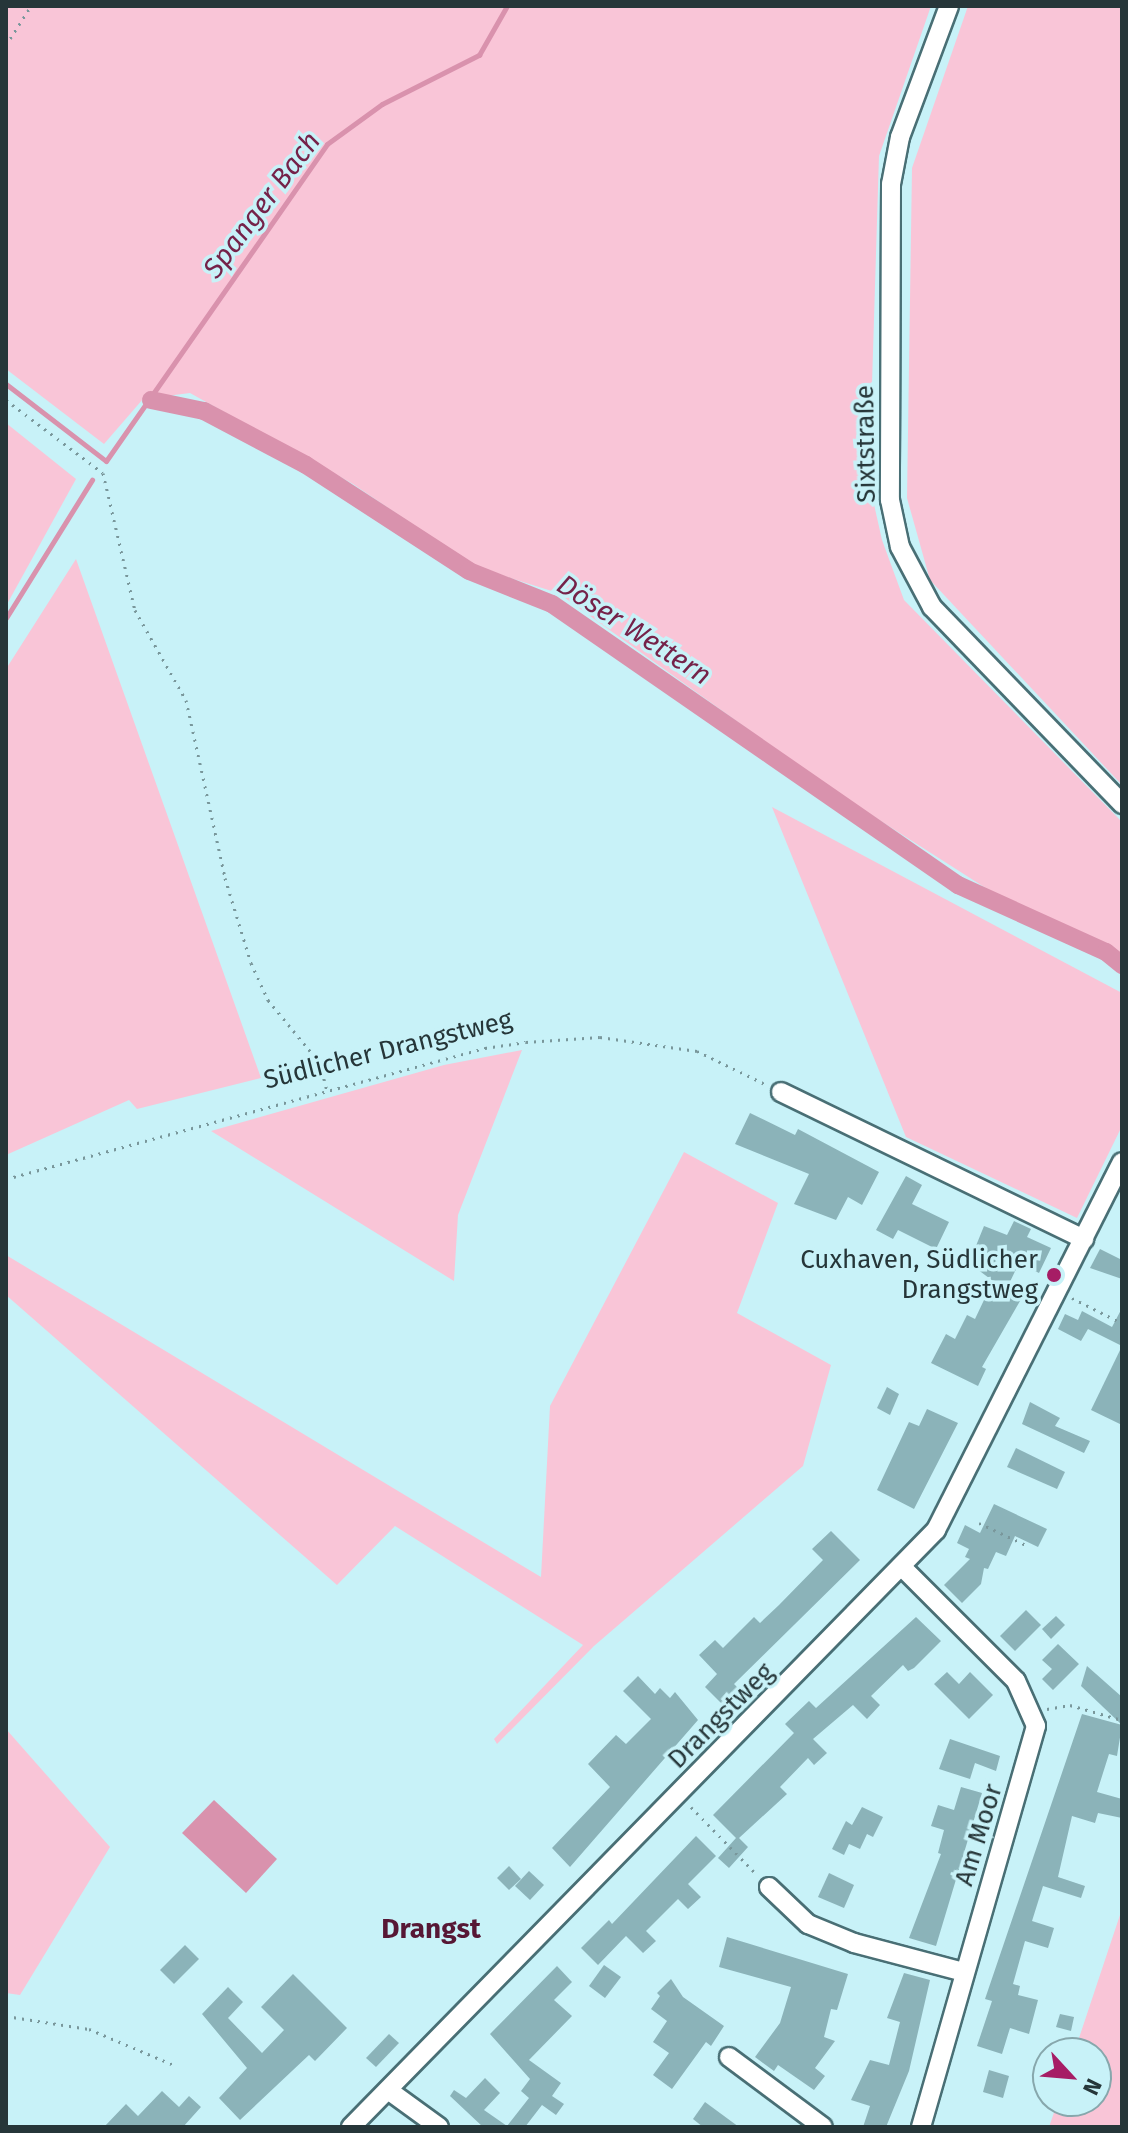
<!DOCTYPE html>
<html>
<head>
<meta charset="utf-8">
<style>
  body { margin:0 }
  #map { position:relative; width:1128px; height:2133px; overflow:hidden; background:#c8f2f8; font-family:"Fira Sans",sans-serif }
  div>[style] { position:absolute }
  .green>* { inset:0; background:#f9c5d7 }
  .water>* { inset:0; background:#d992ad }
  .stream>* { height:5px; margin:-2.5px; padding:0 2.5px; transform-origin:2.5px; border-radius:2.5px; background:#d992ad }
  .canal>* { height:18px; margin:-9px; padding:0 9px; transform-origin:9px; border-radius:9px; background:#d992ad }
  .building>* { inset:0; background:#8bb3b9 }
  .path>* { height:3px; margin-top:-1.5px; transform-origin:0; background:repeating-linear-gradient(90deg,#79979b 0 2px,transparent 0 8px) }
  .roads { filter:drop-shadow(2px 0 #496f75) drop-shadow(-2px 0 #496f75) drop-shadow(0 2px #496f75) drop-shadow(0 -2px #496f75) }
  .minor>* { height:18px; margin:-9px; padding:0 9px; transform-origin:9px; border-radius:9px; background:#fff }
  .dots>* { width:22px; height:22px; translate:-50% -50%; box-sizing:border-box; border:4px solid #c8f2f8; border-radius:50% }
  span { translate:-50% -50%; white-space:nowrap; text-align:center; line-height:1.15; -webkit-text-stroke:7px #c8f2f8; paint-order:stroke }
  .street-label { font-size:26px; color:#263639 }
  .poi-label { font-size:26px; color:#263639 }
  .right { translate:-100% -50%; text-align:right }
  .water-label { font-size:28px; color:#752249; font-style:italic }
  .neighbourhood-label { font-size:28px; color:#571735; font-weight:700 }
  .frame { position:absolute; inset:0; border:8px solid #263639; pointer-events:none }
  .north { position:absolute; left:1032px; top:2037px; width:80px; height:80px; box-sizing:border-box; background:#c8f2f8; border:2px solid #87a7ac; border-radius:50%; rotate:116deg; font-size:22px; font-weight:700; line-height:32px; text-align:center; color:#263639 }
  .north::after { content:''; display:block; margin:auto; width:28px; height:36px; background:#a61d65; clip-path:polygon(50% 0,100% 100%,50% 72%,0 100%) }
</style>
</head>
<body>
<div id="map">
  <div class="green">
    <div style="clip-path:polygon(6px 6px,931px 6px,879px 156px,869px 482px,882px 540px,904px 600px,1122px 822px,1122px 954px,1006px 901px,837px 793px,558px 593px,475px 567px,353px 484px,190px 393px,143px 399px,104px 444px,6px 369px)"></div>
    <div style="clip-path:polygon(968px 6px,1122px 6px,1122px 785px,930px 580px,907px 498px,912px 168px)"></div>
    <div style="clip-path:polygon(6px 423px,76px 479px,6px 606px)"></div>
    <div style="clip-path:polygon(76px 559px,261px 1078px,137px 1109px,129px 1100px,6px 1155px,6px 669px)"></div>
    <div style="clip-path:polygon(772px 807px,1122px 993px,1122px 1126px,1077px 1218px,906px 1137px)"></div>
    <div style="clip-path:polygon(522px 1050px,458px 1215px,454px 1281px,211px 1131px,444px 1065px)"></div>
    <div style="clip-path:polygon(684px 1152px,778px 1203px,737px 1313px,831px 1365px,803px 1466px,594px 1646px,497px 1744px,494px 1739px,583px 1645px,395px 1526px,337px 1585px,6px 1295px,6px 1255px,541px 1577px,550px 1406px)"></div>
    <div style="clip-path:polygon(6px 1729px,110px 1847px,20px 1995px,6px 1993px)"></div>
    <div style="clip-path:polygon(1122px 1909px,1122px 2127px,1049px 2127px,1058px 2101px,1096px 2101px,1096px 2053px,1074px 2053px)"></div>
  </div>
  <div class="water">
    <div style="clip-path:polygon(214px 1800px,277px 1859px,246px 1893px,182px 1833px)"></div>
  </div>
  <div class="stream">
    <div style="left:6px;top:384px;width:126px;rotate:37.6deg"></div>
    <div style="left:106px;top:461px;width:386px;rotate:-55.1deg"></div>
    <div style="left:327px;top:144px;width:68px;rotate:-36deg"></div>
    <div style="left:382px;top:104px;width:109px;rotate:-26.8deg"></div>
    <div style="left:479px;top:55px;width:56px;rotate:-60.3deg"></div>
    <div style="left:6px;top:618px;width:163px;rotate:-58.1deg"></div>
  </div>
  <div class="canal">
    <div style="left:151px;top:400px;width:54px;rotate:11.7deg"></div>
    <div style="left:204px;top:411px;width:115px;rotate:27.9deg"></div>
    <div style="left:306px;top:465px;width:194px;rotate:33deg"></div>
    <div style="left:469px;top:571px;width:89px;rotate:21.7deg"></div>
    <div style="left:552px;top:604px;width:494px;rotate:34.7deg"></div>
    <div style="left:958px;top:885px;width:162px;rotate:24.4deg"></div>
    <div style="left:1106px;top:952px;width:21px;rotate:39deg"></div>
  </div>
  <div class="building">
    <div style="clip-path:polygon(750px 1113px,795px 1135px,798px 1129px,879px 1172px,862px 1205px,848px 1197px,836px 1220px,794px 1204px,809px 1174px,735px 1144px)"></div>
    <div style="clip-path:polygon(906px 1176px,922px 1185px,912px 1204px,949px 1222px,936px 1249px,898px 1230px,893px 1239px,876px 1230px)"></div>
    <div style="clip-path:polygon(1014px 1221px,1031px 1229px,1027px 1237px,1051px 1248px,1039px 1273px,1019px 1263px,1008px 1286px,1024px 1294px,982px 1367px,986px 1369px,978px 1386px,931px 1363px,946px 1334px,955px 1339px,967px 1315px,975px 1319px,993px 1281px,969px 1263px,984px 1226px,1007px 1235px)"></div>
    <div style="clip-path:polygon(1100px 1249px,1122px 1260px,1122px 1279px,1090px 1268px)"></div>
    <div style="clip-path:polygon(1122px 1308px,1122px 1346px,1088px 1329px,1081px 1341px,1058px 1329px,1065px 1314px,1078px 1320px,1082px 1311px,1112px 1327px)"></div>
    <div style="clip-path:polygon(1122px 1346px,1122px 1425px,1091px 1410px)"></div>
    <div style="clip-path:polygon(887px 1387px,899px 1394px,890px 1415px,877px 1408px)"></div>
    <div style="clip-path:polygon(1030px 1402px,1060px 1418px,1055px 1426px,1090px 1441px,1084px 1453px,1022px 1424px)"></div>
    <div style="clip-path:polygon(927px 1409px,958px 1423px,914px 1509px,877px 1490px,909px 1422px,919px 1426px)"></div>
    <div style="clip-path:polygon(1016px 1448px,1065px 1472px,1057px 1489px,1007px 1467px)"></div>
    <div style="clip-path:polygon(994px 1504px,1047px 1529px,1038px 1547px,1015px 1536px,1006px 1556px,996px 1552px,988px 1569px,984px 1568px,981px 1584px,962px 1603px,944px 1585px,970px 1559px,965px 1557px,969px 1549px,957px 1543px,965px 1525px,980px 1533px)"></div>
    <div style="clip-path:polygon(831px 1531px,860px 1560px,734px 1684px,738px 1688px,722px 1704px,705px 1687px,717px 1674px,699px 1655px,715px 1640px,723px 1648px,754px 1617px,760px 1623px,779px 1605px,823px 1560px,812px 1549px)"></div>
    <div style="clip-path:polygon(1026px 1610px,1041px 1625px,1015px 1651px,1000px 1636px)"></div>
    <div style="clip-path:polygon(1056px 1616px,1065px 1625px,1051px 1639px,1042px 1629px)"></div>
    <div style="clip-path:polygon(916px 1617px,941px 1641px,914px 1668px,908px 1671px,903px 1665px,871px 1696px,880px 1705px,867px 1719px,853px 1705px,813px 1739px,827px 1753px,814px 1765px,808px 1758px,780px 1787px,787px 1794px,739px 1838px,748px 1847px,729px 1868px,718px 1858px,736px 1838px,713px 1815px,794px 1733px,785px 1724px,809px 1701px,816px 1708px)"></div>
    <div style="clip-path:polygon(1058px 1644px,1079px 1664px,1053px 1690px,1042px 1679px,1052px 1669px,1042px 1660px)"></div>
    <div style="clip-path:polygon(1087px 1666px,1122px 1697px,1122px 1725px,1081px 1686px)"></div>
    <div style="clip-path:polygon(947px 1672px,959px 1684px,970px 1672px,993px 1695px,969px 1719px,934px 1684px)"></div>
    <div style="clip-path:polygon(638px 1676px,655px 1694px,660px 1688px,670px 1698px,675px 1692px,698px 1720px,570px 1867px,552px 1848px,610px 1787px,588px 1764px,616px 1735px,626px 1744px,651px 1719px,623px 1691px)"></div>
    <div style="clip-path:polygon(1082px 1714px,1122px 1725px,1117px 1756px,1109px 1754px,1097px 1792px,1122px 1799px,1122px 1818px,1098px 1813px,1095px 1823px,1072px 1816px,1058px 1877px,1085px 1886px,1081px 1898px,1043px 1886px,1032px 1921px,1054px 1928px,1048px 1948px,1025px 1941px,1013px 1984px,1020px 1986px,1018px 1995px,1038px 2000px,1029px 2034px,1010px 2028px,1002px 2054px,977px 2046px,992px 2001px,985px 1999px)"></div>
    <div style="clip-path:polygon(950px 1739px,1000px 1756px,996px 1771px,975px 1763px,970px 1779px,939px 1769px)"></div>
    <div style="clip-path:polygon(961px 1787px,982px 1793px,936px 1946px,909px 1938px,941px 1854px,938px 1853px,944px 1830px,931px 1826px,938px 1805px,954px 1810px)"></div>
    <div style="clip-path:polygon(862px 1807px,883px 1817px,873px 1837px,867px 1834px,860px 1849px,849px 1844px,844px 1855px,832px 1849px,846px 1821px,852px 1825px)"></div>
    <div style="clip-path:polygon(696px 1836px,716px 1856px,688px 1884px,701px 1897px,688px 1909px,678px 1899px,646px 1931px,656px 1941px,643px 1953px,626px 1936px,598px 1965px,581px 1948px,609px 1920px,612px 1924px)"></div>
    <div style="clip-path:polygon(509px 1866px,521px 1879px,509px 1890px,497px 1878px)"></div>
    <div style="clip-path:polygon(529px 1871px,544px 1885px,530px 1900px,515px 1886px)"></div>
    <div style="clip-path:polygon(829px 1873px,854px 1885px,844px 1908px,818px 1897px)"></div>
    <div style="clip-path:polygon(727px 1937px,848px 1974px,837px 2010px,831px 2009px,824px 2037px,835px 2041px,815px 2068px,825px 2076px,814px 2090px,778px 2065px,774px 2071px,755px 2057px,780px 2023px,791px 1987px,719px 1967px)"></div>
    <div style="clip-path:polygon(185px 1945px,199px 1959px,174px 1984px,160px 1970px)"></div>
    <div style="clip-path:polygon(604px 1965px,621px 1977px,605px 1998px,589px 1986px)"></div>
    <div style="clip-path:polygon(557px 1966px,572px 1982px,554px 2000px,572px 2016px,529px 2060px,561px 2083px,552px 2096px,564px 2104px,556px 2115px,542px 2105px,525px 2127px,483px 2127px,450px 2096px,454px 2090px,466px 2098px,485px 2078px,500px 2093px,484px 2110px,507px 2126px,529px 2098px,521px 2091px,530px 2079px,490px 2034px)"></div>
    <div style="clip-path:polygon(904px 1973px,930px 1980px,909px 2071px,886px 2127px,863px 2127px,870px 2106px,851px 2100px,870px 2060px,889px 2065px,900px 2022px,887px 2018px)"></div>
    <div style="clip-path:polygon(293px 1974px,347px 2028px,315px 2061px,309px 2055px,240px 2120px,219px 2098px,247px 2068px,202px 2014px,228px 1987px,243px 2002px,228px 2018px,262px 2053px,284px 2030px,261px 2007px)"></div>
    <div style="clip-path:polygon(671px 1979px,683px 1997px,724px 2026px,711px 2046px,706px 2042px,672px 2089px,653px 2075px,669px 2053px,653px 2042px,667px 2021px,651px 2009px,660px 1996px,657px 1993px)"></div>
    <div style="clip-path:polygon(1060px 2014px,1074px 2017px,1071px 2031px,1056px 2027px)"></div>
    <div style="clip-path:polygon(389px 2034px,399px 2043px,376px 2067px,366px 2058px)"></div>
    <div style="clip-path:polygon(989px 2070px,1009px 2076px,1003px 2098px,983px 2092px)"></div>
    <div style="clip-path:polygon(162px 2091px,179px 2107px,189px 2096px,201px 2107px,183px 2127px,104px 2127px,126px 2104px,138px 2116px)"></div>
    <div style="clip-path:polygon(705px 2102px,739px 2127px,703px 2127px,693px 2119px)"></div>
  </div>
  <div class="path">
    <div style="left:6px;top:45px;width:46px;rotate:-57.3deg"></div>
    <div style="left:6px;top:400px;width:121px;rotate:37deg"></div>
    <div style="left:103px;top:473px;width:141px;rotate:76.9deg"></div>
    <div style="left:135px;top:610px;width:103px;rotate:60.5deg"></div>
    <div style="left:186px;top:700px;width:182px;rotate:77.6deg"></div>
    <div style="left:225px;top:878px;width:89px;rotate:73deg"></div>
    <div style="left:251px;top:963px;width:41px;rotate:65.3deg"></div>
    <div style="left:268px;top:1000px;width:82px;rotate:50.5deg"></div>
    <div style="left:320px;top:1063px;width:29px;rotate:76deg"></div>
    <div style="left:6px;top:1179px;width:497px;rotate:-15.3deg"></div>
    <div style="left:485px;top:1048px;width:41px;rotate:-8.3deg"></div>
    <div style="left:526px;top:1042px;width:74px;rotate:-3.9deg"></div>
    <div style="left:600px;top:1037px;width:98px;rotate:8.2deg"></div>
    <div style="left:697px;top:1051px;width:78px;rotate:25.9deg"></div>
    <div style="left:1072px;top:1298px;width:56px;rotate:26.6deg"></div>
    <div style="left:979px;top:1523px;width:52px;rotate:25.1deg"></div>
    <div style="left:1047px;top:1709px;width:23px;rotate:-10deg"></div>
    <div style="left:1070px;top:1705px;width:54px;rotate:16.1deg"></div>
    <div style="left:691px;top:1807px;width:96px;rotate:45.8deg"></div>
    <div style="left:6px;top:2016px;width:84px;rotate:8.9deg"></div>
    <div style="left:89px;top:2029px;width:90px;rotate:22.9deg"></div>
  </div>
  <div class="roads">
    <div class="minor">
      <div style="left:949px;top:6px;width:140px;rotate:110.5deg"></div>
      <div style="left:900px;top:137px;width:48px;rotate:100.8deg"></div>
      <div style="left:891px;top:184px;width:316px;rotate:90.2deg"></div>
      <div style="left:890px;top:500px;width:48px;rotate:78deg"></div>
      <div style="left:900px;top:547px;width:68px;rotate:61.9deg"></div>
      <div style="left:932px;top:607px;width:274px;rotate:46deg"></div>
      <div style="left:781px;top:1092px;width:337px;rotate:25.9deg"></div>
      <div style="left:904px;top:1569px;width:158px;rotate:45deg"></div>
      <div style="left:1016px;top:1681px;width:49px;rotate:66deg"></div>
      <div style="left:1036px;top:1726px;width:417px;rotate:106deg"></div>
      <div style="left:769px;top:1887px;width:54px;rotate:43.5deg"></div>
      <div style="left:808px;top:1924px;width:50px;rotate:22.4deg"></div>
      <div style="left:854px;top:1943px;width:114px;rotate:14.8deg"></div>
      <div style="left:729px;top:2057px;width:117px;rotate:36.7deg"></div>
      <div style="left:388px;top:2090px;width:63px;rotate:36deg"></div>
      <div style="left:351px;top:2127px;width:836px;rotate:-45.58deg"></div>
      <div style="left:936px;top:1530px;width:412px;rotate:-63.2deg"></div>
    </div>
  </div>
  <div class="dots">
    <div style="left:1054px;top:1275px;background:#a61d65"></div>
  </div>
  <div class="street-label">
    <span style="left:866px;top:444px;rotate:-91deg">Sixtstraße</span>
    <span style="left:388px;top:1050px;rotate:-14deg">Südlicher Drangstweg</span>
    <span style="left:721px;top:1716px;rotate:-45deg">Drangstweg</span>
    <span style="left:979px;top:1835px;rotate:-73deg">Am Moor</span>
  </div>
  <div class="poi-label">
    <span class="right" style="left:1038px;top:1275px">Cuxhaven, Südlicher<br>Drangstweg</span>
  </div>
  <div class="water-label">
    <span style="left:262px;top:205px;rotate:-53deg">Spanger Bach</span>
    <span style="left:634px;top:630px;rotate:33deg">Döser Wettern</span>
  </div>
  <div class="neighbourhood-label">
    <span style="left:431px;top:1929px">Drangst</span>
  </div>
  <div class="frame"></div>
  <div class="north">N</div>
</div>
</body>
</html>
